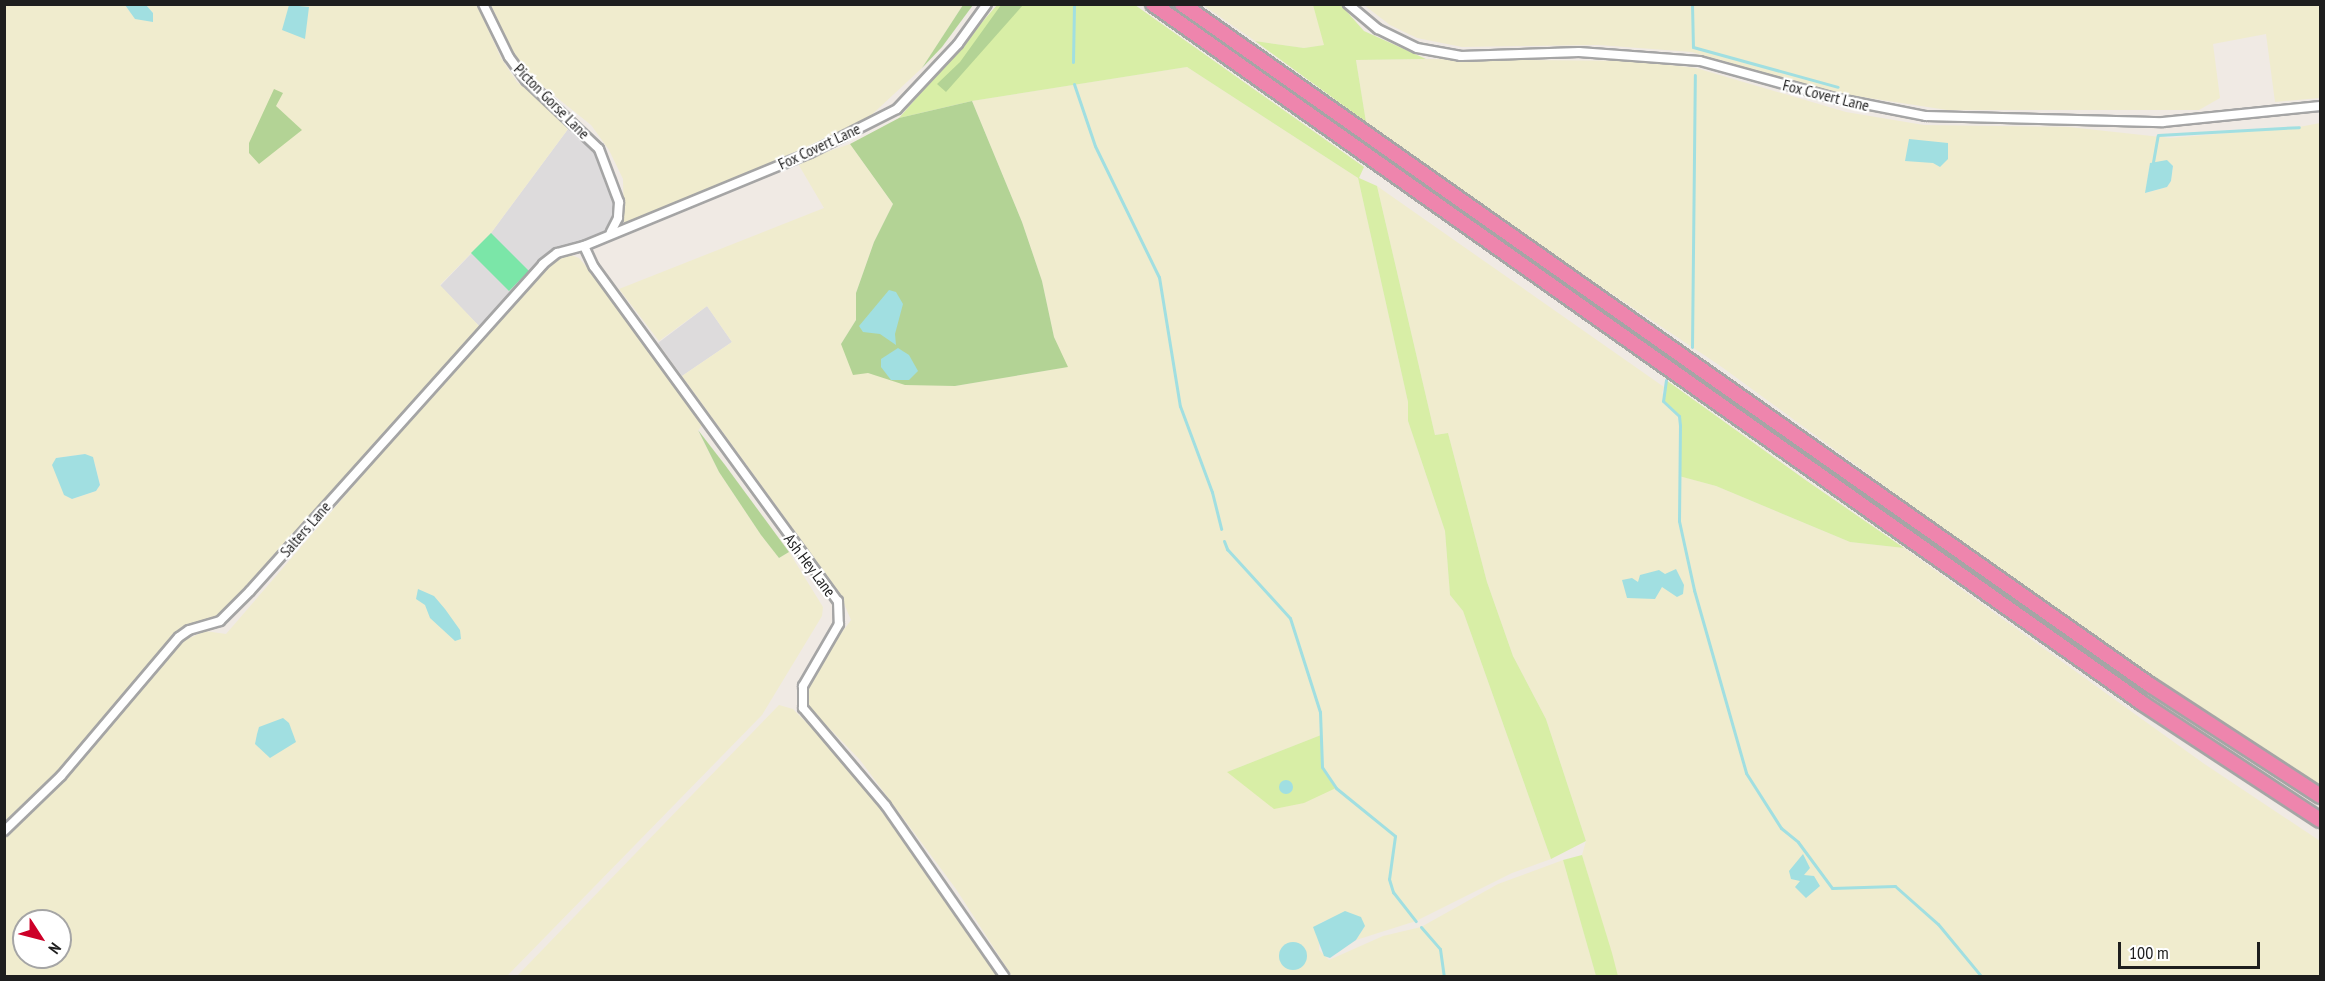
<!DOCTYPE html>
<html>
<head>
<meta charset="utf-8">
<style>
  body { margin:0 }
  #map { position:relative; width:2325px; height:981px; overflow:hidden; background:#f0eae4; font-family:"PT Sans Narrow",sans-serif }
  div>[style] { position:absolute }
  .residential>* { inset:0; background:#dddbdc }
  .farmland>* { inset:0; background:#f0ecce }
  .grass>* { inset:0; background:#d8eea6 }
  .forest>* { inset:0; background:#b3d395 }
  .pitch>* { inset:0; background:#7be6a8 }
  .water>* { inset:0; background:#a1dfe1 }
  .round { border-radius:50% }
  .stream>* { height:3px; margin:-1.5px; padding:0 1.5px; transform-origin:1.5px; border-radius:1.5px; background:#a1dfe1 }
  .roads { filter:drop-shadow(2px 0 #a5a5a5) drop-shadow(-2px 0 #a5a5a5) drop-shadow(0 2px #a5a5a5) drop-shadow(0 -2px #a5a5a5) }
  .minor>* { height:8px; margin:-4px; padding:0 4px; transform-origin:4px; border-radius:4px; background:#fff }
  .motorway>* { height:14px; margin:-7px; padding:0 7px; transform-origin:7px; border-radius:7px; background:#ee85ad }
  span { translate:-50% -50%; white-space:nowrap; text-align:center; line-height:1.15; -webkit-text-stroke:4.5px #fff; paint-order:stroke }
  .street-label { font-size:16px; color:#1e1e1e }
  .frame { position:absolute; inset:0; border:6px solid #1e1e1e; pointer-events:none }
  .north { position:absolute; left:12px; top:909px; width:60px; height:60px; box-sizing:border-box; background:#fff; border:2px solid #a5a5a5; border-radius:50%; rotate:126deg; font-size:16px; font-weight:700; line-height:24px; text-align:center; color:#1e1e1e }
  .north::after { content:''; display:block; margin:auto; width:21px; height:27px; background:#cd0028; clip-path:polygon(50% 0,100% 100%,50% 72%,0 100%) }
  .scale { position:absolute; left:2118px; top:942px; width:142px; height:27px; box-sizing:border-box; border:3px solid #1e1e1e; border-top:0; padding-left:8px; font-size:18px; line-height:21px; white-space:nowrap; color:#1e1e1e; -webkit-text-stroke:4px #fff; paint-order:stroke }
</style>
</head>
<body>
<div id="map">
  <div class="residential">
    <div style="clip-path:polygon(571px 125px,596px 150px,616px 201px,616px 216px,608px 229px,585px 242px,555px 247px,480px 327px,440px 286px,491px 233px)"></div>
    <div style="clip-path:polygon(707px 306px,732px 342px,682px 376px,658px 343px)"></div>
  </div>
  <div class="farmland">
    <div style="clip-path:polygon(evenodd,5px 5px,125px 5px,129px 11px,153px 13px,146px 5px,477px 5px,501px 58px,517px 82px,571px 125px,491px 233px,440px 285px,480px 327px,222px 612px,213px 620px,181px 628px,173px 636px,49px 784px,5px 826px,5px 5px,85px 454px,95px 464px,100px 485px,96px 491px,72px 499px,65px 495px,56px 458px,85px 454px)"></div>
    <div style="clip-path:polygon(491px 5px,963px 5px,922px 68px,865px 121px,806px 149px,624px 223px,623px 179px,609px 150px,591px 125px,525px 72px,512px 54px)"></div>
    <div style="clip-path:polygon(1203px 5px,1313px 5px,1325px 45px,1304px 48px,1255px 41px)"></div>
    <div style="clip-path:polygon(1364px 5px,2320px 5px,2320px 98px,2275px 102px,2266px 34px,2213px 44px,2220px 98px,2199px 110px,1947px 110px,1836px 93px,1692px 52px,1598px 45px,1462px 47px,1417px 38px,1390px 25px)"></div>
    <div style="clip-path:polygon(evenodd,1426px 59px,1633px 61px,1696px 68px,1846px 112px,1924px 125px,2069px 127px,2170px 138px,2299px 127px,2320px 123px,2320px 118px,2320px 786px,2216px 721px,2031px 593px,1719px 365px,1582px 274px,1366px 122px,1356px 60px,1426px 59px,2167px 161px,2173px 166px,2171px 181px,2167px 187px,2146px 193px,2150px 163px,2167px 161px)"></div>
    <div style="clip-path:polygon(evenodd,1187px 67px,1358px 178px,1408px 402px,1408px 421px,1445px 531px,1450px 595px,1463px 611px,1551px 859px,1512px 873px,1416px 921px,1356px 940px,1365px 926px,1332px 918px,1320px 923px,1319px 950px,1329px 960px,1383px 936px,1421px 927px,1498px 884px,1563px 860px,1596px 976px,1012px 976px,956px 889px,860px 760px,807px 705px,808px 688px,821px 661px,851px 620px,839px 592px,682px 376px,732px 342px,707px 306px,659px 341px,619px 289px,824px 208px,797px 162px,850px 144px,893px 204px,874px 242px,856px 293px,856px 320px,841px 344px,868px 373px,955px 386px,1067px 367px,1054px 337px,1042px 281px,1022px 222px,972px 101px,1187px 67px,1321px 735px,1322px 767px,1336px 789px,1227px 772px,1321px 735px)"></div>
    <div style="clip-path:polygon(1377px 186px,1664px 387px,1662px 393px,1679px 416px,1680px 476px,1716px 486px,1850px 542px,1904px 548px,2203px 763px,2320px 841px,2320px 976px,1618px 976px,1582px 855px,1586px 841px,1546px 719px,1513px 656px,1487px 582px,1448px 433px,1435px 435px)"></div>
    <div style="clip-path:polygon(evenodd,568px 254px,579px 258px,604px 288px,702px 425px,698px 431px,719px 472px,761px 535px,779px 558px,789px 552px,823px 607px,822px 616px,762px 715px,507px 976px,5px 976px,5px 838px,65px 780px,183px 641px,205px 631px,226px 634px,473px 347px,542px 271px,556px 257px,568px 254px,24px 921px,60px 921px,60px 957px,24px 957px,24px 921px)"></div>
    <div style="clip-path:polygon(779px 705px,793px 709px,843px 760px,906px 839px,1002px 976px,517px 976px)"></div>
  </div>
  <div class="grass">
    <div style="clip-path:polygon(997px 5px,1135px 5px,1364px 167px,1359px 178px,1377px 186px,1435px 435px,1448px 433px,1487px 582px,1513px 656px,1546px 719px,1586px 841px,1551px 859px,1463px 611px,1450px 595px,1445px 531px,1408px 421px,1408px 402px,1358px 178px,1187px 67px,972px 101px,899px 118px)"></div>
    <div style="clip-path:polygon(1313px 5px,1341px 5px,1364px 31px,1426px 59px,1356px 60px,1366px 122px,1255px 41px,1304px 48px,1324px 45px)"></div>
    <div style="clip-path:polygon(1666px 380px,1807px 481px,1904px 548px,1850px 542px,1716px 486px,1679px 476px,1680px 425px,1679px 416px,1663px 401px)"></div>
    <div style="clip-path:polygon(1321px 735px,1322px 767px,1336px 788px,1304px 803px,1274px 809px,1227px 772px)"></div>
    <div style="clip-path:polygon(1582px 855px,1612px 953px,1618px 976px,1596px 976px,1563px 860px)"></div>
  </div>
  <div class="forest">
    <div style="clip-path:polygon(963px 5px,973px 5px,942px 47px,922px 68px)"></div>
    <div style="clip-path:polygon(1001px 5px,1023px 5px,946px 92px,937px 84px,960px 62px)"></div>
    <div style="clip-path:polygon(274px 89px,283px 93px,276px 106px,302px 130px,259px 164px,249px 153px,249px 143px)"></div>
    <div style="clip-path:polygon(972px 101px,1022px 222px,1042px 281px,1054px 337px,1068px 367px,955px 386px,905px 385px,868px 373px,853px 375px,841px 344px,856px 320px,856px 293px,874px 242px,893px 204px,850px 144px,899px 118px)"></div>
    <div style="clip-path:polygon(698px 430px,725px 465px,789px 552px,779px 558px,761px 535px,719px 472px)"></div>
  </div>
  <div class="pitch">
    <div style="clip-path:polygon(491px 233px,529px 271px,509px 291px,471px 253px)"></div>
  </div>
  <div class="water">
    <div style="clip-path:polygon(125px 5px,146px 5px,153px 13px,153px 22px,135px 19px)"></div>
    <div style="clip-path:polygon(289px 5px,309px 7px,305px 39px,282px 30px)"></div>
    <div style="clip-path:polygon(1909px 139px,1948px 143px,1948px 159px,1940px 167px,1933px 163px,1905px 161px)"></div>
    <div style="clip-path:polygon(2167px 160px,2173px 166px,2171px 181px,2167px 187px,2145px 193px,2150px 163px)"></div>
    <div style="clip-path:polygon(889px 290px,896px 292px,903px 304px,895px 334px,896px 345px,880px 334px,863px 332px,859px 326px)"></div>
    <div style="clip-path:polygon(898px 348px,909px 355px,918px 371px,909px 380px,891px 380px,881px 367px,881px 359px)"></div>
    <div style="clip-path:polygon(85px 454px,93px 457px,100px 485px,96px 491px,72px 499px,64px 495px,52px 465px,56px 458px)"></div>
    <div style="clip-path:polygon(1676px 569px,1684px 585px,1683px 594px,1677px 597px,1662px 587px,1655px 599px,1627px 598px,1622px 580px,1632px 578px,1638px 582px,1640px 575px,1659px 570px,1665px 574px)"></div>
    <div style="clip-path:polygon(418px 589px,434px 596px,445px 609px,460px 630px,461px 639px,455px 641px,430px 618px,425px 605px,416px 599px)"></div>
    <div style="clip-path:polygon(283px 718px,289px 723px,296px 742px,270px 758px,255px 744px,257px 734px,259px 727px)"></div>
    <div class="round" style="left:1279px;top:780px;width:14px;height:14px"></div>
    <div style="clip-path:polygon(1803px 854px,1810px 868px,1804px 875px,1814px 876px,1820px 886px,1806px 898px,1795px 887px,1800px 881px,1791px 879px,1789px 871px)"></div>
    <div style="clip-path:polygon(1345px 911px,1361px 917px,1365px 926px,1356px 940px,1330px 958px,1324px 956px,1313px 927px)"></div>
    <div class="round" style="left:1279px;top:942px;width:28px;height:28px"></div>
  </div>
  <div class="stream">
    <div style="left:1692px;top:4px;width:43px;rotate:88.7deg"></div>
    <div style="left:1693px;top:47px;width:150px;rotate:15.4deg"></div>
    <div style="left:1073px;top:62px;width:58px;rotate:-89deg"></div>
    <div style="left:1074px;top:84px;width:65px;rotate:71.3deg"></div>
    <div style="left:1095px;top:146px;width:146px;rotate:64deg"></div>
    <div style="left:1159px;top:277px;width:131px;rotate:80.8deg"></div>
    <div style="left:1180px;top:406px;width:92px;rotate:69.6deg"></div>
    <div style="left:1212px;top:492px;width:38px;rotate:76deg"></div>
    <div style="left:2153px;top:162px;width:27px;rotate:-80deg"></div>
    <div style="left:2158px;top:135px;width:141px;rotate:-3.2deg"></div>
    <div style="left:1692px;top:347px;width:272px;rotate:-89.4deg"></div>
    <div style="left:1666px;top:380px;width:21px;rotate:98deg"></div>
    <div style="left:1663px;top:401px;width:22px;rotate:43deg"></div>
    <div style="left:1679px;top:416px;width:9px;rotate:84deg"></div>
    <div style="left:1680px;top:425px;width:96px;rotate:90.6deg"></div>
    <div style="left:1679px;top:521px;width:71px;rotate:77.7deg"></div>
    <div style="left:1694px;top:590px;width:190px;rotate:74.1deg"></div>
    <div style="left:1746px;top:773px;width:65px;rotate:57.5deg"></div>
    <div style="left:1781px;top:828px;width:22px;rotate:39deg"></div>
    <div style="left:1798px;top:842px;width:57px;rotate:53.5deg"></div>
    <div style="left:1832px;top:888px;width:63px;rotate:-1.8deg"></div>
    <div style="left:1895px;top:886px;width:57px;rotate:41.5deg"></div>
    <div style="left:1938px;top:924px;width:67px;rotate:50.4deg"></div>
    <div style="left:1224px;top:541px;width:9px;rotate:69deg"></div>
    <div style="left:1227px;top:549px;width:93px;rotate:47.6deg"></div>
    <div style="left:1290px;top:618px;width:99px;rotate:72.3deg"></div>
    <div style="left:1320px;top:712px;width:55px;rotate:87.9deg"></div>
    <div style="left:1322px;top:767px;width:25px;rotate:56deg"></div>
    <div style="left:1336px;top:788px;width:76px;rotate:39.1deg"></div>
    <div style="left:1395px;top:836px;width:43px;rotate:97.9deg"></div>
    <div style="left:1389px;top:879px;width:14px;rotate:73deg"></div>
    <div style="left:1393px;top:892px;width:37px;rotate:52deg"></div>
    <div style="left:1421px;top:927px;width:29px;rotate:49deg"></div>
    <div style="left:1440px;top:949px;width:27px;rotate:82deg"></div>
  </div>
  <div class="roads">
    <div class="minor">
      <div style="left:483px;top:4px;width:59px;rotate:63.9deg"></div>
      <div style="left:509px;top:57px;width:29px;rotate:54deg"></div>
      <div style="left:526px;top:80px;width:100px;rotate:43.4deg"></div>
      <div style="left:599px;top:149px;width:57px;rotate:69.3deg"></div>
      <div style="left:619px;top:202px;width:16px;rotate:94deg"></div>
      <div style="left:618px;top:218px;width:16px;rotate:117deg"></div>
      <div style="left:1348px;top:4px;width:39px;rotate:40deg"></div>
      <div style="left:1378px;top:29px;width:43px;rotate:26deg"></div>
      <div style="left:1417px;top:48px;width:45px;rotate:10.3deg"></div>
      <div style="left:1461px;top:56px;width:118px;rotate:-1.9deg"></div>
      <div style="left:1579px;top:52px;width:121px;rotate:4.3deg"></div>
      <div style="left:1700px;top:61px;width:139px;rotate:15.4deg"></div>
      <div style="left:1834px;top:98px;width:94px;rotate:11.1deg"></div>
      <div style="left:1926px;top:116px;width:237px;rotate:1.5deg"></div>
      <div style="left:2163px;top:122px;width:158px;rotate:-5.8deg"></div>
      <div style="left:584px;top:246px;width:23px;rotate:65deg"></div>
      <div style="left:594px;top:267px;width:414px;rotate:53.9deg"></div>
      <div style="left:838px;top:601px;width:23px;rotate:88deg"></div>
      <div style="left:839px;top:624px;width:72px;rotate:120.1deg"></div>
      <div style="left:803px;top:686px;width:22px;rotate:90deg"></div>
      <div style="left:803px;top:708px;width:128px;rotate:49.7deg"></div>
      <div style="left:886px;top:806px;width:207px;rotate:55.2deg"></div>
      <div style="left:4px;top:831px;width:79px;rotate:-44deg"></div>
      <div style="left:61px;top:776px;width:182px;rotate:-49.7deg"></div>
      <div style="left:179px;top:637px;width:12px;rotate:-35deg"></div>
      <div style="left:189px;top:630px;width:32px;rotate:-16deg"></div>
      <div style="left:220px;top:621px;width:42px;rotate:-45deg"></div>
      <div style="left:250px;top:591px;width:439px;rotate:-48.1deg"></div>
      <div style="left:543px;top:264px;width:18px;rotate:-38deg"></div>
      <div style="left:557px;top:253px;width:28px;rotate:-15deg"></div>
      <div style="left:584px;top:246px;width:244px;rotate:-22.4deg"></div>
      <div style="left:810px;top:153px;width:97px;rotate:-26.8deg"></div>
      <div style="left:897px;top:109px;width:89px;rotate:-46.8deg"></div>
      <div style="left:958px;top:44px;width:49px;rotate:-54.1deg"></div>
    </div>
    <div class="motorway">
      <div style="left:1153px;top:4px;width:1211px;rotate:35.25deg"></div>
      <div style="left:2142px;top:703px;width:213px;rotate:33.3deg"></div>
      <div style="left:1182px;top:4px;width:1184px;rotate:35.13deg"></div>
      <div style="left:2150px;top:685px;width:203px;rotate:33.1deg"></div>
    </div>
  </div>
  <div class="street-label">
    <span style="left:1826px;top:95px;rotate:14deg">Fox Covert Lane</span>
    <span style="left:552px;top:101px;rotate:45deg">Picton Gorse Lane</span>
    <span style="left:819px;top:146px;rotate:-25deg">Fox Covert Lane</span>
    <span style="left:305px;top:529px;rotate:-49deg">Salters Lane</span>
    <span style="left:810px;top:565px;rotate:53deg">Ash Hey Lane</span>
  </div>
  <div class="frame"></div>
  <div class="north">N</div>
  <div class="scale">100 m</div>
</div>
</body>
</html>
